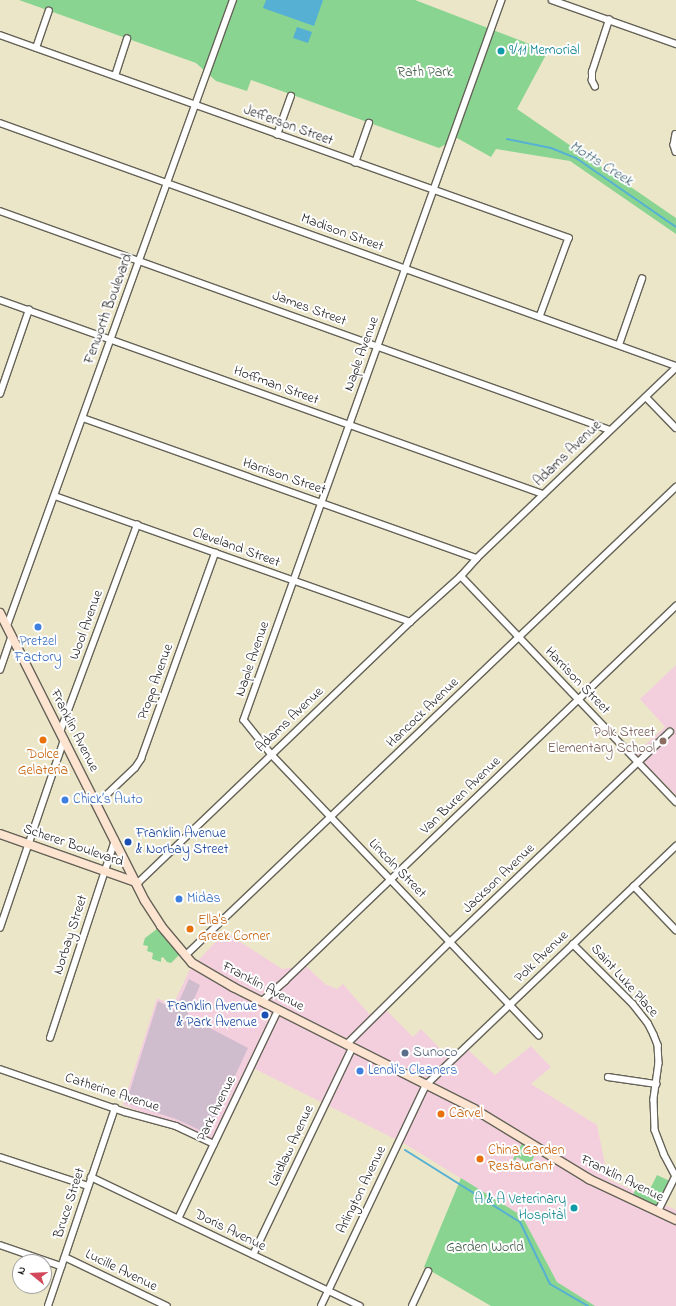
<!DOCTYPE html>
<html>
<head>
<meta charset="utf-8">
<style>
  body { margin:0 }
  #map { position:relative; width:676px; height:1306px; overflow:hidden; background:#ece6c8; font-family:"Indie Flower",sans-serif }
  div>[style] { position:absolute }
  .built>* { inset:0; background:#f3cfde }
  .industrial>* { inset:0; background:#cfbdce }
  .green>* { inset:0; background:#89d491 }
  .water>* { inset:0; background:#56b0d4 }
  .stream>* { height:2px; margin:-1px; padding:0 1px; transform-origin:1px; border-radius:1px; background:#56b0d4 }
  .roads { filter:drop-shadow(1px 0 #656358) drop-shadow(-1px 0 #656358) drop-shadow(0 1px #656358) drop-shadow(0 -1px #656358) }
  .street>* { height:5.5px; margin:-2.75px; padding:0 2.75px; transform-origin:2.75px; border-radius:2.75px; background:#fff }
  .secondary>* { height:8px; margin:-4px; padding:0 4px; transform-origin:4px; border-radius:4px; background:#fde4d1 }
  .dots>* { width:11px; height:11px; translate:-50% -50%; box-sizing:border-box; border:2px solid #fff; border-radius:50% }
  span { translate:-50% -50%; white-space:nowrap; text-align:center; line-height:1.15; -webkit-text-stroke:4px #fff; paint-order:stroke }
  .culture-label { font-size:14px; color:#0d838f }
  .left { translate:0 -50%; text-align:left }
  .right { translate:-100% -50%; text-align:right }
  .park-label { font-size:14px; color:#425c45 }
  .street-label { font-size:14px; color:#1c1c1c }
  .shop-label { font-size:14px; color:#366cbe }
  .education-label { font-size:14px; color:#785e54 }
  .food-label { font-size:14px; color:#c56008 }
  .transit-label { font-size:14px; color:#164399 }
  .service-label { font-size:14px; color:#4e5e75 }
  .water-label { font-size:15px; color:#365f6f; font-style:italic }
  .north { position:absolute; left:12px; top:1254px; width:40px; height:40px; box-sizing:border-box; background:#fff; border:1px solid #a4a4a4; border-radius:50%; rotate:288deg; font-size:11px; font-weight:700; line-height:16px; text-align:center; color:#1c1c1c }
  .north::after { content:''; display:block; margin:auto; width:14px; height:18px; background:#d1495b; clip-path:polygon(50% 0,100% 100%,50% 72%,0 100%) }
</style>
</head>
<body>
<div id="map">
  <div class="built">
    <div style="clip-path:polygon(676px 665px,676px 795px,635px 754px,665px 727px,640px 699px)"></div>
    <div style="clip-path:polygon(225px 932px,282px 969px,306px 966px,325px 984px,337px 989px,343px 984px,369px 1014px,386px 1010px,413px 1037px,421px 1029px,452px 1061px,466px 1048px,495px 1075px,531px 1046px,551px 1067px,531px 1084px,597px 1125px,608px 1179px,676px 1210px,676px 1306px,595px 1306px,557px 1282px,522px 1216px,405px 1144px,253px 1068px,213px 1140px,123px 1105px,157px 998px,173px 1005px,190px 969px)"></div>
  </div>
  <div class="industrial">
    <div style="clip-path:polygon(189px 979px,200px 985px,187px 1016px,248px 1048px,208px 1134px,176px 1119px,126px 1103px,158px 1001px,175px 1010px)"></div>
  </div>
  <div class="green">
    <div style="clip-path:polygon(19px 0,415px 0,548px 51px,517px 109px,676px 218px,676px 234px,570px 161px,496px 149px,491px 157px,457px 138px,439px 148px,251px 80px,247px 91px,216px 81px,196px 63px)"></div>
    <div style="clip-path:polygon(161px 926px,182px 952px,171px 963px,167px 962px,163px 957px,161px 958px,161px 962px,152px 959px,153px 953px,147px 951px,148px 946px,143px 945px,145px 938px)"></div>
    <div style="clip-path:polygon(524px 1140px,538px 1148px,528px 1169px,523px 1166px,525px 1162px,517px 1157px,515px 1161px,513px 1159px)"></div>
    <div style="clip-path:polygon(657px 1175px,672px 1182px,658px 1211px,631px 1199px,638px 1184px,650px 1189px)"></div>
    <div style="clip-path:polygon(461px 1178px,522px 1216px,557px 1282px,595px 1306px,491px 1306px,424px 1267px)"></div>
  </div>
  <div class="water">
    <div style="clip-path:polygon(266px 0,323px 0,314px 26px,263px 8px)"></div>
    <div style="clip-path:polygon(297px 27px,312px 32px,308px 43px,293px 38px)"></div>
  </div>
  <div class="stream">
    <div style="left:507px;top:139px;width:45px;rotate:11.6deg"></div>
    <div style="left:551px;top:148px;width:27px;rotate:22deg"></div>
    <div style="left:576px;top:158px;width:121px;rotate:34.6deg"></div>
    <div style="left:405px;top:1150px;width:136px;rotate:32.1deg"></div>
    <div style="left:520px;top:1222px;width:69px;rotate:64.2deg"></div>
    <div style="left:550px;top:1284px;width:44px;rotate:30.1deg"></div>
  </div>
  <div class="roads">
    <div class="street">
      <div style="left:502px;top:0;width:765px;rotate:109.71deg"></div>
      <div style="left:244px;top:720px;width:45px;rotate:51.3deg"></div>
      <div style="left:272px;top:755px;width:387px;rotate:46.4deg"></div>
      <div style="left:552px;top:0;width:132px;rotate:19.5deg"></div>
      <div style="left:0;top:35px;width:604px;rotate:19.63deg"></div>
      <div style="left:569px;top:238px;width:84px;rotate:110.2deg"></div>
      <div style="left:36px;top:48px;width:39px;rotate:-71deg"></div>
      <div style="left:115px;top:76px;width:39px;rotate:-72deg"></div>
      <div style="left:595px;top:87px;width:7px;rotate:-117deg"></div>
      <div style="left:592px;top:81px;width:9px;rotate:-90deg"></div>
      <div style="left:592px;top:72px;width:55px;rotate:-71.9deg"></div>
      <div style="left:0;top:123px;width:718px;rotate:19.77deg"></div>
      <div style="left:676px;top:134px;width:11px;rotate:100deg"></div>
      <div style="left:674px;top:145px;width:7px;rotate:74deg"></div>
      <div style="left:277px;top:135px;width:41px;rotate:-70.3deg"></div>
      <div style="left:355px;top:163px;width:42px;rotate:-70.7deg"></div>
      <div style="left:0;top:211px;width:648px;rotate:19.75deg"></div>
      <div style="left:0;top:300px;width:577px;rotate:19.66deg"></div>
      <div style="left:619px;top:345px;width:70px;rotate:-70.8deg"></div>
      <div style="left:0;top:394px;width:89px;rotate:-71deg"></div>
      <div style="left:646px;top:397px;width:43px;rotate:45.9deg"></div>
      <div style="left:83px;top:418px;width:418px;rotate:19.6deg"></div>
      <div style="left:55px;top:496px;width:377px;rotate:19.5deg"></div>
      <div style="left:461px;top:576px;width:312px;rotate:46.4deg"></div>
      <div style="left:7px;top:626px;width:666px;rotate:-70.15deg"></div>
      <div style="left:0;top:670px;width:36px;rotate:-71deg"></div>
      <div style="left:60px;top:732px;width:221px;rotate:-69.6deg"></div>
      <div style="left:97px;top:804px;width:52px;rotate:-43.5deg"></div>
      <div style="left:135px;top:768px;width:11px;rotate:-56deg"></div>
      <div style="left:141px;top:759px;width:219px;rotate:-70.2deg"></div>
      <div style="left:138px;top:883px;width:377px;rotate:-43.8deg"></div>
      <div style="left:410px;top:622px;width:69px;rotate:-42deg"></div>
      <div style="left:461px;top:576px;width:24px;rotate:-48deg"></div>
      <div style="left:477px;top:558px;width:275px;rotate:-43.7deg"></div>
      <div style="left:634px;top:886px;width:61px;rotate:46.3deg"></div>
      <div style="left:0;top:928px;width:199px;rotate:-71.2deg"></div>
      <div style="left:573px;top:944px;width:85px;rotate:45deg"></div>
      <div style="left:633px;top:1004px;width:24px;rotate:52deg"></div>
      <div style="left:648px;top:1023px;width:13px;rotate:63deg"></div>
      <div style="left:654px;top:1035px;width:11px;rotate:68deg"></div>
      <div style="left:658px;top:1045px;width:18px;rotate:87deg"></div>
      <div style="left:659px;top:1063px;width:37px;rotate:98deg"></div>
      <div style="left:654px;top:1100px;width:30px;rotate:88deg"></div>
      <div style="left:655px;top:1130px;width:26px;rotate:69deg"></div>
      <div style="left:664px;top:1154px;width:24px;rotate:62deg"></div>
      <div style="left:185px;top:956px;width:679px;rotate:-43.69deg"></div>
      <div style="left:261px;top:1002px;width:32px;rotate:-41deg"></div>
      <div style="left:285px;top:981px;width:542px;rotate:-43.8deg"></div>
      <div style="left:50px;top:1038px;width:208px;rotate:-71.8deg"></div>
      <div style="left:346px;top:1045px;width:146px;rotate:-44.7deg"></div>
      <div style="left:450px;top:942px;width:304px;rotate:-43.7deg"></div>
      <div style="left:0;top:1069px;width:132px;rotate:19deg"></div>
      <div style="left:125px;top:1112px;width:53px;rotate:15.4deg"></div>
      <div style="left:176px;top:1126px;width:42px;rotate:25.3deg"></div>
      <div style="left:608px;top:1077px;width:49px;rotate:8.3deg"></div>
      <div style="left:0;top:1157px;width:93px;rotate:18.2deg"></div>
      <div style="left:91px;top:1177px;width:298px;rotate:25.6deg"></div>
      <div style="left:658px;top:1211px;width:40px;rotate:-63.4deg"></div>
      <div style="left:178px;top:1219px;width:232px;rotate:-64.4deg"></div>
      <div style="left:0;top:1245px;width:65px;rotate:19deg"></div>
      <div style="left:253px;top:1255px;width:229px;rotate:-64.4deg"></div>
      <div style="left:65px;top:1257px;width:113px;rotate:25.7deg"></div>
      <div style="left:48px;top:1306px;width:209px;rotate:-71.3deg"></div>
      <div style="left:321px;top:1306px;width:245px;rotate:-64.6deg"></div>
      <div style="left:426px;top:1085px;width:346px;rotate:-43.7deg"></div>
      <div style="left:412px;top:1306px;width:38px;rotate:-65deg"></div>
    </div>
    <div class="secondary">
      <div style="left:0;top:613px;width:322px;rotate:63.3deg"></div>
      <div style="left:145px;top:901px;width:30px;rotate:57deg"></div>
      <div style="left:161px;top:926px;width:48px;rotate:50deg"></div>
      <div style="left:192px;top:963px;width:48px;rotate:30.3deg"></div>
      <div style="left:233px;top:987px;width:270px;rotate:26.8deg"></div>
      <div style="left:474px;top:1109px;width:135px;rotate:31.3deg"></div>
      <div style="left:589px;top:1179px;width:96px;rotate:25.2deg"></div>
      <div style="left:0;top:834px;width:146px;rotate:19.5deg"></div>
    </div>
  </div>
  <div class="dots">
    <div style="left:501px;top:51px;background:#0f9aa8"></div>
    <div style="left:38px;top:627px;background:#3f7fe0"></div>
    <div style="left:43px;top:740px;background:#e8710a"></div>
    <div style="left:663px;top:741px;background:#8d6e63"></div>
    <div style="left:65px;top:800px;background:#3f7fe0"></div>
    <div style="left:128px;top:842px;background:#1a4fb4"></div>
    <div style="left:179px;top:899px;background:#3f7fe0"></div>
    <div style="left:190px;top:929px;background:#e8710a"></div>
    <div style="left:265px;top:1015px;background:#1a4fb4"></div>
    <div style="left:405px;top:1053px;background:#5c6f8a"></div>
    <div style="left:360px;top:1071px;background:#3f7fe0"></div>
    <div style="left:441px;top:1114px;background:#e8710a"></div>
    <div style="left:480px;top:1159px;background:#e8710a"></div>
    <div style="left:574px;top:1208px;background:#0f9aa8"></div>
  </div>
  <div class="culture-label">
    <span class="left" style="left:509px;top:51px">9/11 Memorial</span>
    <span class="right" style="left:566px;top:1208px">A &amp; A Veterinary<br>Hospital</span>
  </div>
  <div class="park-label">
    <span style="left:425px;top:73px">Rath Park</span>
    <span style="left:485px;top:1248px">Garden World</span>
  </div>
  <div class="street-label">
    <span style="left:288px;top:126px;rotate:20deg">Jefferson Street</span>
    <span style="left:342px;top:233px;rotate:20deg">Madison Street</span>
    <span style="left:109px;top:309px;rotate:-70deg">Fenworth Boulevard</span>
    <span style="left:309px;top:309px;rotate:20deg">James Street</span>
    <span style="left:362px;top:354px;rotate:-70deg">Naple Avenue</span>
    <span style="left:276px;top:386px;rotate:20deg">Hoffman Street</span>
    <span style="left:568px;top:454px;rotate:-44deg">Adams Avenue</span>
    <span style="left:284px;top:477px;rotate:19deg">Harrison Street</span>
    <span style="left:236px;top:548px;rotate:20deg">Cleveland Street</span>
    <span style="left:87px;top:625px;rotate:-70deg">Wool Avenue</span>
    <span style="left:253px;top:659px;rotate:-71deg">Naple Avenue</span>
    <span style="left:577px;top:681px;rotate:46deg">Harrison Street</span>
    <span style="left:156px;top:682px;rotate:-70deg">Propp Avenue</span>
    <span style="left:423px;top:713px;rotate:-44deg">Hancock Avenue</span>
    <span style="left:290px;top:720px;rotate:-44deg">Adams Avenue</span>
    <span style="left:74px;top:731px;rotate:63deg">Franklin Avenue</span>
    <span style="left:461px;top:796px;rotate:-44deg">Van Buren Avenue</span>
    <span style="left:73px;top:846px;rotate:19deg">Scherer Boulevard</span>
    <span style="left:397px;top:869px;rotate:46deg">Lincoln Street</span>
    <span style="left:499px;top:879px;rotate:-44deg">Jackson Avenue</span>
    <span style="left:71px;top:935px;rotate:-72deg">Norbay Street</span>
    <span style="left:542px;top:957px;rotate:-44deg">Polk Avenue</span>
    <span style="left:624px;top:981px;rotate:48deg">Saint Luke Place</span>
    <span style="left:263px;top:987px;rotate:28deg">Franklin Avenue</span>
    <span style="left:112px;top:1093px;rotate:18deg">Catherine Avenue</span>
    <span style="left:217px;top:1109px;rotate:-64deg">Park Avenue</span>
    <span style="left:292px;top:1146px;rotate:-65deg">Laidlaw Avenue</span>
    <span style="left:622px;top:1179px;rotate:26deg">Franklin Avenue</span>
    <span style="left:362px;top:1190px;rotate:-64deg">Arlington Avenue</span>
    <span style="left:70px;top:1203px;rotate:-72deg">Bruce Street</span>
    <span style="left:230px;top:1231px;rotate:26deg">Doris Avenue</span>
    <span style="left:121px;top:1271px;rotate:26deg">Lucille Avenue</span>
  </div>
  <div class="shop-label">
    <span style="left:38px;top:650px">Pretzel<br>Factory</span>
    <span class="left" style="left:73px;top:800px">Chick’s Auto</span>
    <span class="left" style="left:187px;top:899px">Midas</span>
    <span class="left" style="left:368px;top:1071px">Lendi's Cleaners</span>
  </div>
  <div class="education-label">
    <span class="right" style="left:655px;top:741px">Polk Street<br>Elementary School</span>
  </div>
  <div class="food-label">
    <span style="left:43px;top:763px">Dolce<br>Gelateria</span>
    <span class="left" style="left:198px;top:929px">Ella's<br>Greek Corner</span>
    <span class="left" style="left:449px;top:1114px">Carvel</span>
    <span class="left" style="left:488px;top:1159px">China Garden<br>Restaurant</span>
  </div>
  <div class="transit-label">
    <span class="left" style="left:136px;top:842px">Franklin Avenue<br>&amp; Norbay Street</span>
    <span class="right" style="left:257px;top:1015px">Franklin Avenue<br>&amp; Park Avenue</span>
  </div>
  <div class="service-label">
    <span class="left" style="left:413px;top:1053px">Sunoco</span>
  </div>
  <div class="water-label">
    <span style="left:601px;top:164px;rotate:32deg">Motts Creek</span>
  </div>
  <div class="north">N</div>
</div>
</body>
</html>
